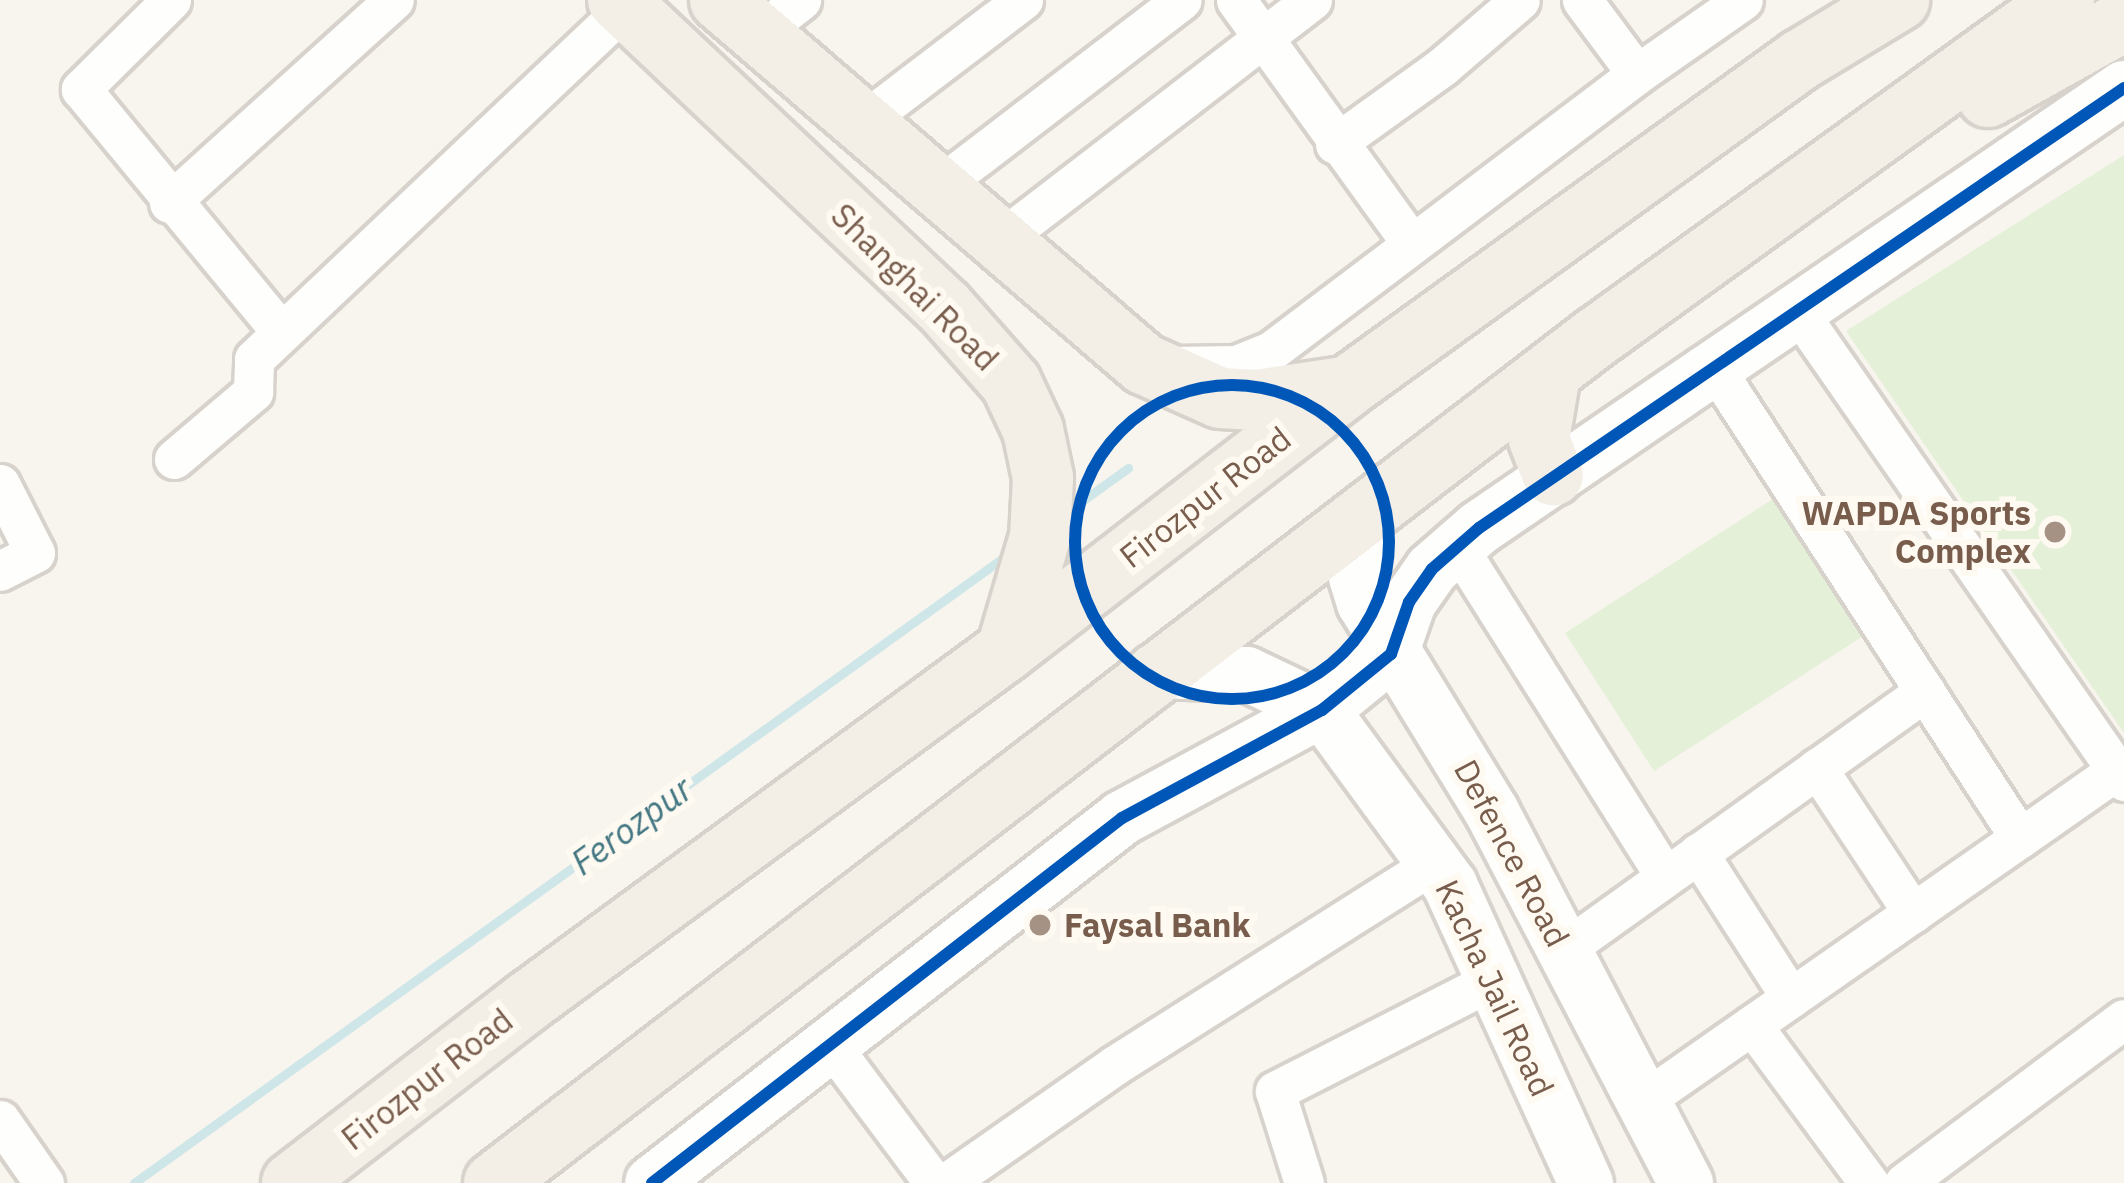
<!DOCTYPE html>
<html>
<head>
<meta charset="utf-8">
<style>
  body { margin:0 }
  #map { position:relative; width:2124px; height:1183px; overflow:hidden; background:#f8f5ee; font-family:"IBM Plex Sans",sans-serif }
  div>[style] { position:absolute }
  .green>* { inset:0; background:#e5f0d9 }
  .stream>* { height:9px; margin:-4.5px; padding:0 4.5px; transform-origin:4.5px; border-radius:4.5px; background:#cfe6e9 }
  .roads { filter:drop-shadow(3px 0 #d8d2cc) drop-shadow(-3px 0 #d8d2cc) drop-shadow(0 3px #d8d2cc) drop-shadow(0 -3px #d8d2cc) }
  .street>* { height:39px; margin:-19.5px; padding:0 19.5px; transform-origin:19.5px; border-radius:19.5px; background:#fefefc }
  .secondary>* { height:54px; margin:-27px; padding:0 27px; transform-origin:27px; border-radius:27px; background:#fefefc }
  .primary>* { height:60px; margin:-30px; padding:0 30px; transform-origin:30px; border-radius:30px; background:#f3efe7 }
  .cycleway>* { height:12px; margin:-6px; padding:0 6px; transform-origin:6px; border-radius:6px; background:#0057b8 }
  .cycleway>.ring { margin:-6px; padding:0; box-sizing:content-box; background:none; border:12px solid #0057b8; border-radius:50% }
  .dots>* { width:33px; height:33px; translate:-50% -50%; box-sizing:border-box; border:6px solid #fffaf1; border-radius:50% }
  span { translate:-50% -50%; white-space:nowrap; text-align:center; line-height:1.15; -webkit-text-stroke:12px #fffaf1; paint-order:stroke }
  .street-label { font-size:33px; color:#785d4d }
  .poi-label { font-size:33px; color:#785d4d; font-weight:700 }
  .right { translate:-100% -50%; text-align:right }
  .left { translate:0 -50%; text-align:left }
  .water-label { font-size:36px; color:#437783; font-style:italic }
</style>
</head>
<body>
<div id="map">
  <div class="green">
    <div style="clip-path:polygon(2124px 155px,2124px 733px,1846px 331px)"></div>
    <div style="clip-path:polygon(1779px 495px,1868px 633px,1654px 771px,1565px 633px)"></div>
  </div>
  <div class="stream">
    <div style="left:1064px;top:514px;width:79px;rotate:-35.7deg"></div>
    <div style="left:134px;top:1183px;width:1080px;rotate:-35.73deg"></div>
  </div>
  <div class="roads">
    <div class="street">
      <div style="left:171px;top:0;width:127px;rotate:135.3deg"></div>
      <div style="left:81px;top:89px;width:315px;rotate:50.5deg"></div>
      <div style="left:1236px;top:0;width:299px;rotate:54.2deg"></div>
      <div style="left:1582px;top:0;width:92px;rotate:53.4deg"></div>
      <div style="left:758px;top:34px;width:55px;rotate:-38.3deg"></div>
      <div style="left:860px;top:124px;width:205px;rotate:-37.3deg"></div>
      <div style="left:1335px;top:144px;width:133px;rotate:-35.8deg"></div>
      <div style="left:1443px;top:66px;width:101px;rotate:-40.6deg"></div>
      <div style="left:938px;top:187px;width:307px;rotate:-37.5deg"></div>
      <div style="left:169px;top:203px;width:303px;rotate:-42.1deg"></div>
      <div style="left:999px;top:241px;width:395px;rotate:-37.6deg"></div>
      <div style="left:1796px;top:309px;width:575px;rotate:55.2deg"></div>
      <div style="left:1173px;top:366px;width:63px;rotate:-0.9deg"></div>
      <div style="left:1236px;top:365px;width:38px;rotate:-22deg"></div>
      <div style="left:1271px;top:351px;width:459px;rotate:-37.1deg"></div>
      <div style="left:1637px;top:74px;width:129px;rotate:-34.9deg"></div>
      <div style="left:174px;top:459px;width:104px;rotate:-40.3deg"></div>
      <div style="left:253px;top:392px;width:33px;rotate:-88deg"></div>
      <div style="left:254px;top:359px;width:512px;rotate:-43.42deg"></div>
      <div style="left:0;top:484px;width:77px;rotate:63.1deg"></div>
      <div style="left:35px;top:553px;width:39px;rotate:153deg"></div>
      <div style="left:1457px;top:546px;width:389px;rotate:57.8deg"></div>
      <div style="left:1817px;top:768px;width:174px;rotate:56.5deg"></div>
      <div style="left:2020px;top:838px;width:118px;rotate:-35deg"></div>
      <div style="left:1698px;top:853px;width:172px;rotate:57.3deg"></div>
      <div style="left:1565px;top:949px;width:443px;rotate:-35.6deg"></div>
      <div style="left:1752px;top:1025px;width:197px;rotate:53.5deg"></div>
      <div style="left:830px;top:1044px;width:174px;rotate:53.2deg"></div>
      <div style="left:1640px;top:1103px;width:463px;rotate:-34.9deg"></div>
      <div style="left:2020px;top:838px;width:562px;rotate:-123.01deg"></div>
      <div style="left:0;top:1120px;width:77px;rotate:55.1deg"></div>
      <div style="left:946px;top:1183px;width:206px;rotate:-34.9deg"></div>
      <div style="left:1115px;top:1065px;width:378px;rotate:-32.3deg"></div>
      <div style="left:1304px;top:1183px;width:96px;rotate:-107.5deg"></div>
      <div style="left:1275px;top:1091px;width:245px;rotate:-27deg"></div>
      <div style="left:1904px;top:1183px;width:274px;rotate:-36.7deg"></div>
    </div>
    <div class="secondary">
      <div style="left:1356px;top:522px;width:55px;rotate:90deg"></div>
      <div style="left:1356px;top:577px;width:27px;rotate:73deg"></div>
      <div style="left:1364px;top:603px;width:245px;rotate:58.5deg"></div>
      <div style="left:1492px;top:812px;width:419px;rotate:62.4deg"></div>
      <div style="left:1155px;top:671px;width:92px;rotate:1.9deg"></div>
      <div style="left:1247px;top:674px;width:83px;rotate:25.6deg"></div>
      <div style="left:1322px;top:710px;width:217px;rotate:53.8deg"></div>
      <div style="left:1450px;top:885px;width:328px;rotate:65.5deg"></div>
      <div style="left:652px;top:1183px;width:595px;rotate:-37.83deg"></div>
      <div style="left:1122px;top:818px;width:227px;rotate:-28.4deg"></div>
      <div style="left:1322px;top:710px;width:89px;rotate:-39.1deg"></div>
      <div style="left:1391px;top:654px;width:55px;rotate:-70.9deg"></div>
      <div style="left:1409px;top:602px;width:40px;rotate:-55.1deg"></div>
      <div style="left:1432px;top:569px;width:62px;rotate:-41.1deg"></div>
      <div style="left:1479px;top:528px;width:781px;rotate:-34.3deg"></div>
    </div>
    <div class="primary">
      <div style="left:618px;top:0;width:448px;rotate:43.3deg"></div>
      <div style="left:944px;top:307px;width:101px;rotate:48.6deg"></div>
      <div style="left:1011px;top:383px;width:52px;rotate:64.9deg"></div>
      <div style="left:1033px;top:430px;width:49px;rotate:78.2deg"></div>
      <div style="left:1043px;top:478px;width:59px;rotate:92.9deg"></div>
      <div style="left:1040px;top:537px;width:118px;rotate:106.3deg"></div>
      <div style="left:720px;top:0;width:559px;rotate:40.65deg"></div>
      <div style="left:1144px;top:364px;width:83px;rotate:24.1deg"></div>
      <div style="left:1220px;top:398px;width:37px;rotate:3deg"></div>
      <div style="left:1257px;top:400px;width:88px;rotate:-8.5deg"></div>
      <div style="left:1988px;top:97px;width:156px;rotate:-29.2deg"></div>
      <div style="left:1550px;top:374px;width:66px;rotate:99.6deg"></div>
      <div style="left:1539px;top:439px;width:39px;rotate:69deg"></div>
      <div style="left:292px;top:1183px;width:297px;rotate:-37.6deg"></div>
      <div style="left:527px;top:1002px;width:595px;rotate:-36.25deg"></div>
      <div style="left:1007px;top:650px;width:430px;rotate:-37.7deg"></div>
      <div style="left:1347px;top:387px;width:559px;rotate:-35.82deg"></div>
      <div style="left:1800px;top:60px;width:116px;rotate:-31.2deg"></div>
      <div style="left:494px;top:1183px;width:1388px;rotate:-37.51deg"></div>
      <div style="left:1595px;top:338px;width:578px;rotate:-35.78deg"></div>
    </div>
  </div>
  <div class="cycleway">
    <div class="ring" style="left:1075px;top:385px;width:302px;height:302px"></div>
    <div style="left:652px;top:1183px;width:595px;rotate:-37.83deg"></div>
    <div style="left:1122px;top:818px;width:227px;rotate:-28.4deg"></div>
    <div style="left:1322px;top:710px;width:89px;rotate:-39.1deg"></div>
    <div style="left:1391px;top:654px;width:55px;rotate:-70.9deg"></div>
    <div style="left:1409px;top:602px;width:40px;rotate:-55.1deg"></div>
    <div style="left:1432px;top:569px;width:62px;rotate:-41.1deg"></div>
    <div style="left:1479px;top:528px;width:781px;rotate:-34.3deg"></div>
  </div>
  <div class="dots">
    <div style="left:2055px;top:532px;background:#a59285"></div>
    <div style="left:1040px;top:925px;background:#a59285"></div>
  </div>
  <div class="street-label">
    <span style="left:915px;top:287px;rotate:45deg">Shanghai Road</span>
    <span style="left:1205px;top:497px;rotate:-38deg">Firozpur Road</span>
    <span style="left:1512px;top:853px;rotate:62deg">Defence Road</span>
    <span style="left:1495px;top:988px;rotate:65deg">Kacha Jail Road</span>
    <span style="left:427px;top:1079px;rotate:-38deg">Firozpur Road</span>
  </div>
  <div class="poi-label">
    <span class="right" style="left:2031px;top:532px">WAPDA Sports<br>Complex</span>
    <span class="left" style="left:1064px;top:925px">Faysal Bank</span>
  </div>
  <div class="water-label">
    <span style="left:631px;top:825px;rotate:-36deg">Ferozpur</span>
  </div>
</div>
</body>
</html>
